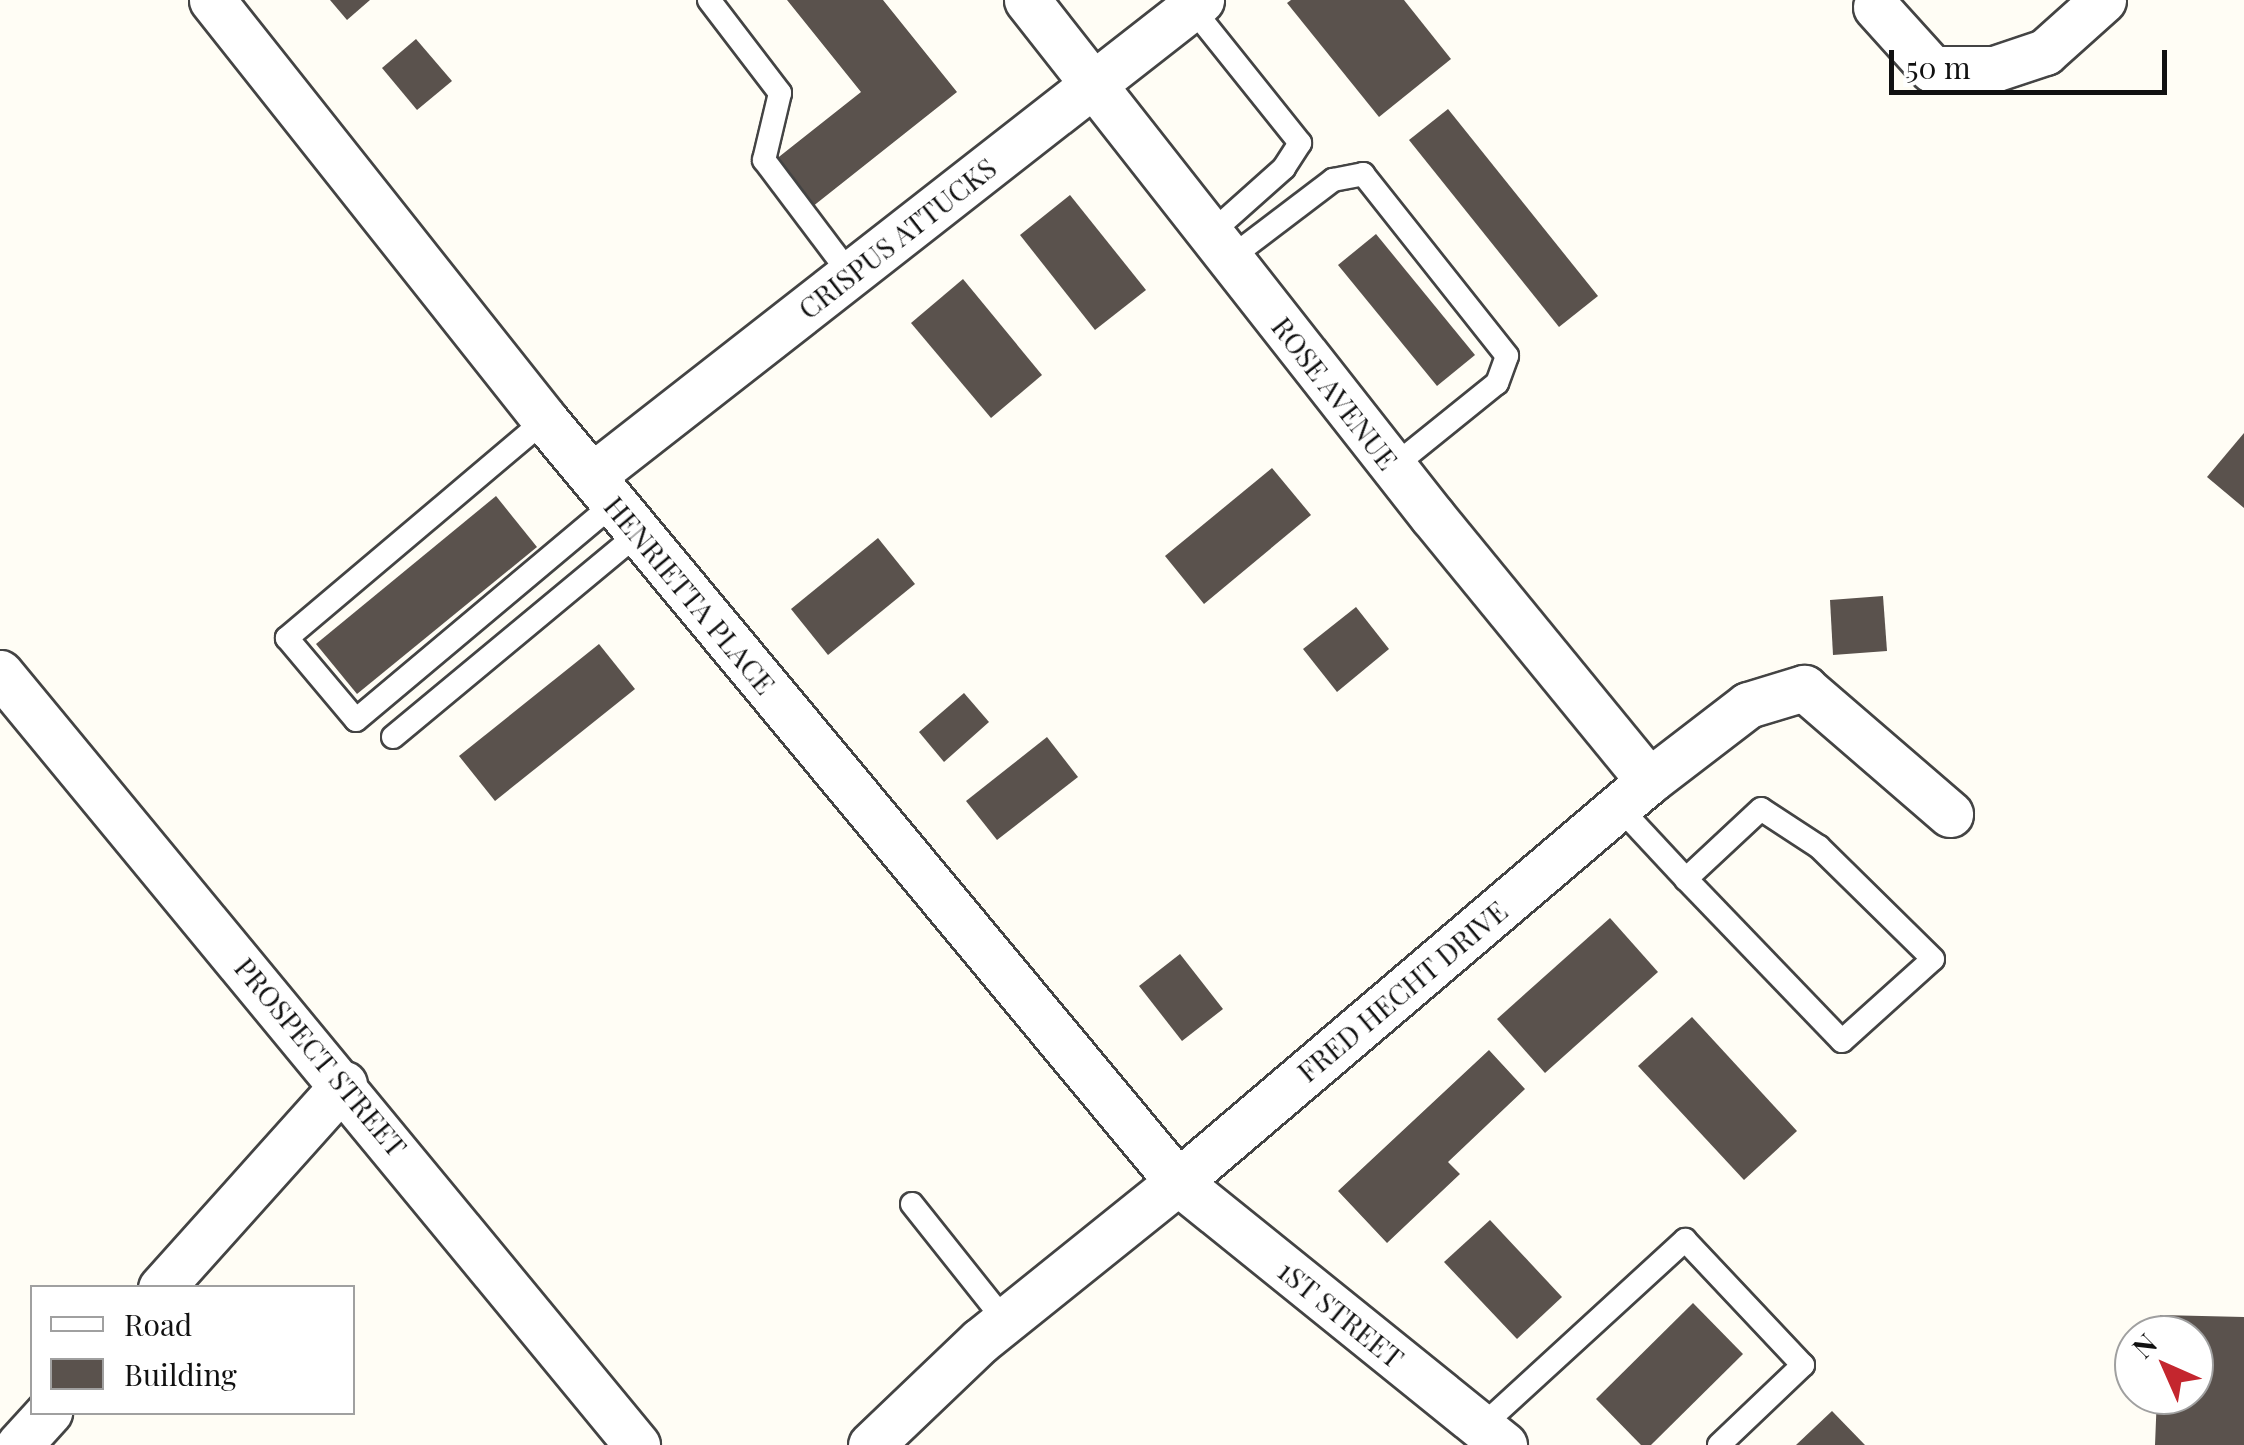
<!DOCTYPE html>
<html>
<head>
<meta charset="utf-8">
<style>
  body { margin:0 }
  #map { position:relative; width:2244px; height:1445px; overflow:hidden; background:#fffdf5; font-family:"Playfair Display",serif }
  div>[style] { position:absolute }
  .building>* { inset:0; background:#5a524d }
  .roads { filter:drop-shadow(2px 0 #444) drop-shadow(-2px 0 #444) drop-shadow(0 2px #444) drop-shadow(0 -2px #444) }
  .service>* { height:22px; margin:-11px; padding:0 11px; transform-origin:11px; border-radius:11px; background:#fff }
  .minor>* { height:45px; margin:-22.5px; padding:0 22.5px; transform-origin:22.5px; border-radius:22.5px; background:#fff }
  span { translate:-50% -50%; white-space:nowrap; text-align:center; line-height:1.15; -webkit-text-stroke:10px #fff; paint-order:stroke }
  .street-label { font-size:28px; color:#111 }
  .legend { position:absolute; left:30px; top:1285px; width:325px; height:130px; box-sizing:border-box; background:#fff; border:2px solid #a0a0a0; margin:0; padding:12px 18px; list-style:none; font-size:30px; color:#111 }
  .legend li { display:flex; align-items:center; gap:20px; height:50px }
  .legend b { width:50px; border:2px solid #a0a0a0 }
  .north { position:absolute; left:2114px; top:1315px; width:100px; height:100px; box-sizing:border-box; background:#fff; border:2px solid #a0a0a0; border-radius:50%; rotate:315deg; font-size:28px; font-weight:700; line-height:40px; text-align:center; color:#111 }
  .north::after { content:''; display:block; margin:auto; width:35px; height:45px; background:#c4262e; clip-path:polygon(50% 0,100% 100%,50% 72%,0 100%) }
  .scale { position:absolute; left:1889px; top:50px; width:278px; height:45px; box-sizing:border-box; border:5px solid #111; border-top:0; padding-left:12px; font-size:30px; line-height:35px; white-space:nowrap; color:#111; -webkit-text-stroke:8px #fff; paint-order:stroke }
</style>
</head>
<body>
<div id="map">
  <div class="building">
    <div style="clip-path:polygon(330px 0,370px 0,347px 20px)"></div>
    <div style="clip-path:polygon(787px 0,883px 0,957px 92px,812px 207px,775px 160px,861px 92px)"></div>
    <div style="clip-path:polygon(1291px 0,1404px 0,1451px 59px,1379px 117px,1287px 3px)"></div>
    <div style="clip-path:polygon(416px 39px,452px 81px,417px 110px,382px 68px)"></div>
    <div style="clip-path:polygon(1448px 109px,1598px 296px,1559px 327px,1409px 140px)"></div>
    <div style="clip-path:polygon(1070px 195px,1146px 290px,1095px 330px,1020px 235px)"></div>
    <div style="clip-path:polygon(1376px 234px,1475px 355px,1437px 386px,1338px 265px)"></div>
    <div style="clip-path:polygon(963px 279px,1042px 375px,991px 418px,911px 323px)"></div>
    <div style="clip-path:polygon(2244px 433px,2244px 508px,2207px 477px)"></div>
    <div style="clip-path:polygon(1272px 468px,1311px 515px,1204px 604px,1165px 556px)"></div>
    <div style="clip-path:polygon(496px 496px,537px 547px,357px 694px,316px 644px)"></div>
    <div style="clip-path:polygon(878px 538px,915px 584px,828px 655px,791px 609px)"></div>
    <div style="clip-path:polygon(1883px 596px,1887px 651px,1833px 655px,1830px 600px)"></div>
    <div style="clip-path:polygon(1356px 607px,1389px 649px,1337px 692px,1303px 649px)"></div>
    <div style="clip-path:polygon(599px 644px,635px 689px,495px 801px,459px 756px)"></div>
    <div style="clip-path:polygon(964px 693px,989px 722px,944px 762px,919px 732px)"></div>
    <div style="clip-path:polygon(1047px 737px,1078px 777px,997px 840px,966px 801px)"></div>
    <div style="clip-path:polygon(1610px 918px,1658px 972px,1545px 1073px,1497px 1019px)"></div>
    <div style="clip-path:polygon(1180px 954px,1223px 1009px,1182px 1041px,1139px 986px)"></div>
    <div style="clip-path:polygon(1692px 1017px,1797px 1131px,1744px 1180px,1638px 1066px)"></div>
    <div style="clip-path:polygon(1489px 1050px,1525px 1089px,1448px 1162px,1460px 1174px,1387px 1243px,1338px 1191px)"></div>
    <div style="clip-path:polygon(1490px 1220px,1562px 1297px,1517px 1339px,1444px 1262px)"></div>
    <div style="clip-path:polygon(1693px 1303px,1743px 1354px,1651px 1445px,1641px 1445px,1596px 1399px)"></div>
    <div style="clip-path:polygon(2160px 1315px,2244px 1317px,2244px 1445px,2155px 1445px,2157px 1395px,2194px 1395px,2194px 1335px,2159px 1335px)"></div>
    <div style="clip-path:polygon(1832px 1411px,1865px 1445px,1796px 1445px)"></div>
  </div>
  <div class="roads">
    <div class="service">
      <div style="left:709px;top:0;width:117px;rotate:52.6deg"></div>
      <div style="left:780px;top:93px;width:69px;rotate:103.4deg"></div>
      <div style="left:764px;top:160px;width:143px;rotate:53deg"></div>
      <div style="left:1192px;top:8px;width:173px;rotate:51.3deg"></div>
      <div style="left:1300px;top:143px;width:30px;rotate:123deg"></div>
      <div style="left:1284px;top:168px;width:99px;rotate:138.3deg"></div>
      <div style="left:1229px;top:259px;width:131px;rotate:-37.2deg"></div>
      <div style="left:1333px;top:180px;width:31px;rotate:-11deg"></div>
      <div style="left:1363px;top:174px;width:232px;rotate:51.6deg"></div>
      <div style="left:1507px;top:356px;width:29px;rotate:110deg"></div>
      <div style="left:1497px;top:383px;width:134px;rotate:141.1deg"></div>
      <div style="left:545px;top:420px;width:338px;rotate:139.8deg"></div>
      <div style="left:287px;top:638px;width:107px;rotate:49.9deg"></div>
      <div style="left:356px;top:720px;width:338px;rotate:-40deg"></div>
      <div style="left:393px;top:737px;width:320px;rotate:-39.7deg"></div>
      <div style="left:1619px;top:807px;width:98px;rotate:47.1deg"></div>
      <div style="left:1686px;top:879px;width:225px;rotate:46.1deg"></div>
      <div style="left:1842px;top:1041px;width:122px;rotate:-42deg"></div>
      <div style="left:1933px;top:959px;width:160px;rotate:-135.5deg"></div>
      <div style="left:1819px;top:847px;width:69px;rotate:-146.8deg"></div>
      <div style="left:1761px;top:809px;width:103px;rotate:137deg"></div>
      <div style="left:912px;top:1204px;width:149px;rotate:51.5deg"></div>
      <div style="left:1481px;top:1427px;width:277px;rotate:-42.5deg"></div>
      <div style="left:1685px;top:1240px;width:172px;rotate:46.7deg"></div>
      <div style="left:1803px;top:1365px;width:116px;rotate:136.4deg"></div>
    </div>
    <div class="minor">
      <div style="left:212px;top:0;width:536px;rotate:51.59deg"></div>
      <div style="left:545px;top:420px;width:991px;rotate:50.28deg"></div>
      <div style="left:1178px;top:1182px;width:419px;rotate:38.9deg"></div>
      <div style="left:1027px;top:0;width:657px;rotate:51.86deg"></div>
      <div style="left:1433px;top:517px;width:341px;rotate:50.7deg"></div>
      <div style="left:1876px;top:7px;width:84px;rotate:47.9deg"></div>
      <div style="left:1932px;top:69px;width:62px"></div>
      <div style="left:1994px;top:69px;width:54px;rotate:-18.4deg"></div>
      <div style="left:2045px;top:52px;width:78px;rotate:-41.9deg"></div>
      <div style="left:592px;top:476px;width:773px;rotate:-38.01deg"></div>
      <div style="left:0;top:673px;width:1001px;rotate:50.47deg"></div>
      <div style="left:161px;top:1288px;width:274px;rotate:-48.1deg"></div>
      <div style="left:19px;top:1445px;width:45px;rotate:-47.7deg"></div>
      <div style="left:871px;top:1445px;width:151px;rotate:-43.7deg"></div>
      <div style="left:980px;top:1341px;width:254px;rotate:-38.8deg"></div>
      <div style="left:1178px;top:1182px;width:619px;rotate:-40.41deg"></div>
      <div style="left:1649px;top:781px;width:125px;rotate:-37.5deg"></div>
      <div style="left:1748px;top:705px;width:59px;rotate:-16.9deg"></div>
      <div style="left:1804px;top:688px;width:193px;rotate:40.8deg"></div>
    </div>
  </div>
  <div class="street-label">
    <span style="left:897px;top:238px;rotate:-38deg">CRISPUS ATTUCKS</span>
    <span style="left:1335px;top:393px;rotate:52deg">ROSE AVENUE</span>
    <span style="left:690px;top:595px;rotate:50deg">HENRIETTA PLACE</span>
    <span style="left:1402px;top:991px;rotate:-40deg">FRED HECHT DRIVE</span>
    <span style="left:321px;top:1057px;rotate:50deg">PROSPECT STREET</span>
    <span style="left:1341px;top:1314px;rotate:39deg">1ST STREET</span>
  </div>
  <ul class="legend">
  <li><b style="height:12px;background:#fff"></b>Road</li>
  <li><b style="height:28px;background:#5a524d"></b>Building</li>
  </ul>
  <div class="north">N</div>
  <div class="scale">50 m</div>
</div>
</body>
</html>
